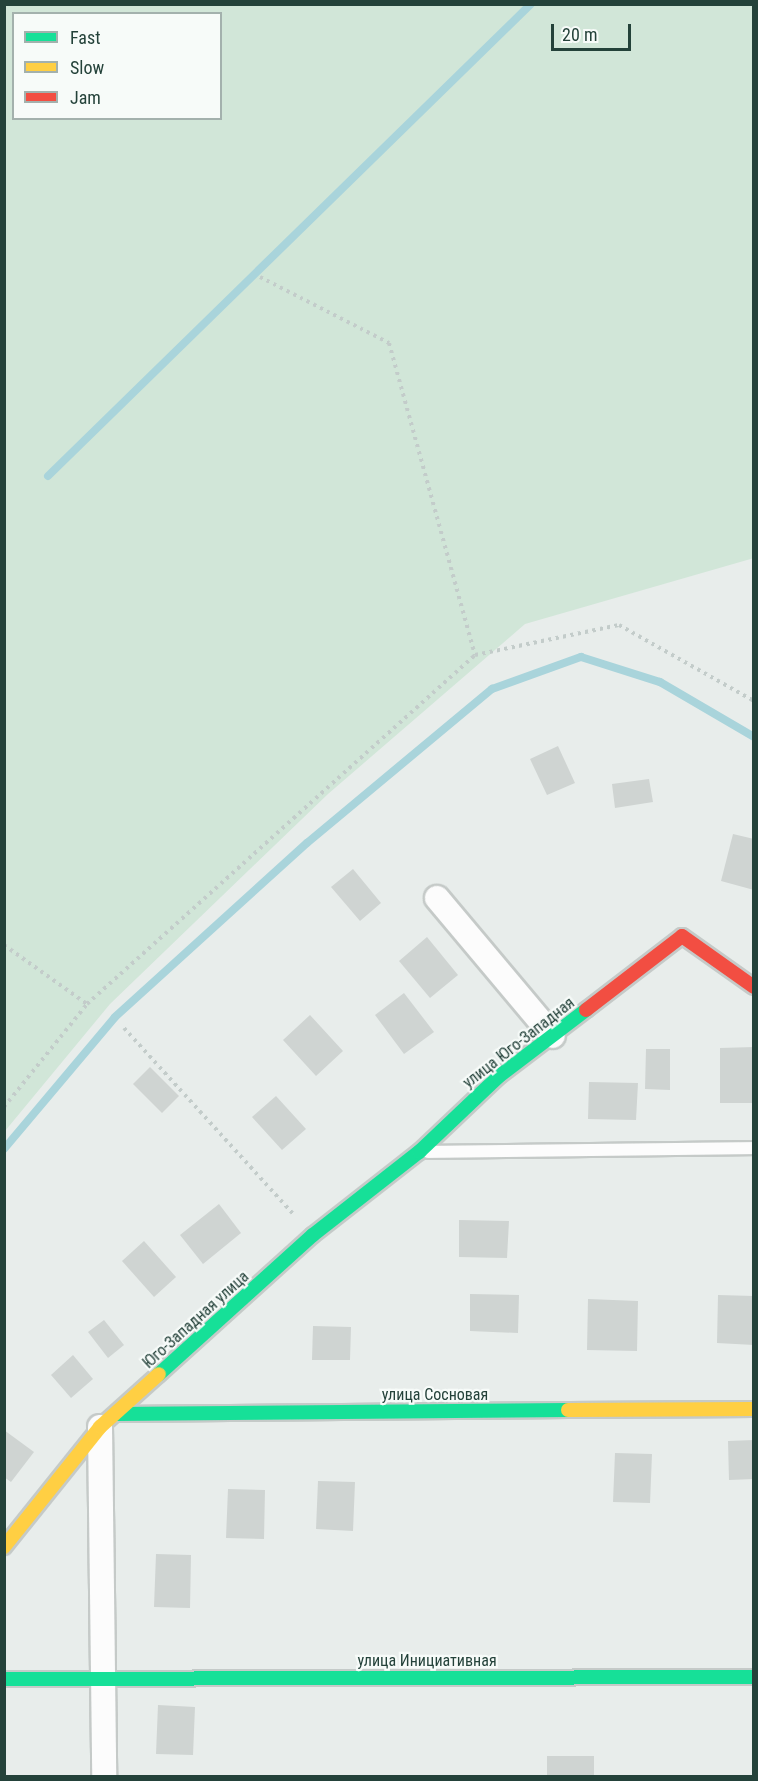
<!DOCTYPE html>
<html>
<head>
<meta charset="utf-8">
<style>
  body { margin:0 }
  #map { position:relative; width:758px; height:1781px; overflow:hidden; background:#e8edeb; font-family:"Roboto Condensed",sans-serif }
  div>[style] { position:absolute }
  .green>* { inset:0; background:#d1e6d8 }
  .stream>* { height:8px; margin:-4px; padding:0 4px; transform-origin:4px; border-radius:4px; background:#a9d4db }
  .building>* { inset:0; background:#cfd4d2 }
  .path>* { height:4px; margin-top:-2px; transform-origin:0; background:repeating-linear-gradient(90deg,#c3ccca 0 3px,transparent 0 7.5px) }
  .roads { filter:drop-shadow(2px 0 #c5cac8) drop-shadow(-2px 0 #c5cac8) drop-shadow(0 2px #c5cac8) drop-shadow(0 -2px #c5cac8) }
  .lane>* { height:12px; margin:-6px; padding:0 6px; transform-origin:6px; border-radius:6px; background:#fcfcfc }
  .street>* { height:24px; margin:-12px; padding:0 12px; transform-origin:12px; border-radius:12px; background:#fcfcfc }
  .fast>* { height:14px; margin:-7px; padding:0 7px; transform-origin:7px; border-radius:7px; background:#16e098 }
  .slow>* { height:14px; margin:-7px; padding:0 7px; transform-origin:7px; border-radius:7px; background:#ffcf43 }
  .jam>* { height:14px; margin:-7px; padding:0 7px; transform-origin:7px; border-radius:7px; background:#f24e42 }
  span { translate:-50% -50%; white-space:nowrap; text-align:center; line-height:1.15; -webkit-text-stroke:4.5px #f7fbf9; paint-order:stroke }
  .street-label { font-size:16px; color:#24423a }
  .frame { position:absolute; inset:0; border:6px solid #24423a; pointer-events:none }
  .legend { position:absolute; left:12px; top:12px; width:210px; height:108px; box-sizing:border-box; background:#f7fbf9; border:2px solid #a3b1ad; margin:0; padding:8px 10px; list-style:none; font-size:18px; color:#24423a }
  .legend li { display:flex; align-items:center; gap:12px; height:30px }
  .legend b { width:30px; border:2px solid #a3b1ad }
  .scale { position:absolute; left:551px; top:24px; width:80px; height:27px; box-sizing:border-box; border:3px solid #24423a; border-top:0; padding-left:8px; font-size:18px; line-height:21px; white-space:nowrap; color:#24423a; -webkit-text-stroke:4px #f7fbf9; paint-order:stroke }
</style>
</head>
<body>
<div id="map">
  <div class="green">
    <div style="clip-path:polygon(evenodd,5px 4px,753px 5px,754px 558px,525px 624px,328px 794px,110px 1004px,5px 1131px,5px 4px,14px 14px,220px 14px,220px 118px,14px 118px,14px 14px)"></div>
  </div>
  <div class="stream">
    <div style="left:48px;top:476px;width:675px;rotate:-44.34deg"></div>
    <div style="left:4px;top:1149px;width:172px;rotate:-49.9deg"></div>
    <div style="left:115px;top:1017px;width:259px;rotate:-42.2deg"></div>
    <div style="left:307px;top:843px;width:241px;rotate:-39.8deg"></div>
    <div style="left:492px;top:689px;width:95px;rotate:-19.8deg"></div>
    <div style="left:581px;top:657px;width:83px;rotate:17.6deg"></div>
    <div style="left:660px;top:682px;width:109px;rotate:30.3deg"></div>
  </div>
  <div class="building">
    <div style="clip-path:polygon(558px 746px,575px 783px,547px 795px,530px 759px)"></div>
    <div style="clip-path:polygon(649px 779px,653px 802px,615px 808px,612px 784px)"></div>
    <div style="clip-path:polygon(733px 834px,754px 839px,754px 890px,721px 881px)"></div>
    <div style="clip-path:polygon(353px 869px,381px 903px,360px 921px,331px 887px)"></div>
    <div style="clip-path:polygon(427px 937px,458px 975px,430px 998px,399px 961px)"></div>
    <div style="clip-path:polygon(404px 993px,434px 1032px,404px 1054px,375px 1015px)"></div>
    <div style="clip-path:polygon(310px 1015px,343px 1051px,316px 1076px,283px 1040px)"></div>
    <div style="clip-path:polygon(754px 1047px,754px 1103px,720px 1103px,720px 1048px)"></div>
    <div style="clip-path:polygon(646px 1049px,670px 1049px,670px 1090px,645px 1089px)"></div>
    <div style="clip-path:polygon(150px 1067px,179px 1096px,162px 1113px,133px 1084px)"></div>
    <div style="clip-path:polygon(589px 1082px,638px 1083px,636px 1120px,588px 1119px)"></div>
    <div style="clip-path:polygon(276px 1096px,306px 1129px,282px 1150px,252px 1117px)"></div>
    <div style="clip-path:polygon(219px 1204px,241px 1233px,203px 1264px,180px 1235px)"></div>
    <div style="clip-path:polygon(459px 1220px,509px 1221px,507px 1258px,459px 1257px)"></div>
    <div style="clip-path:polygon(144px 1241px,176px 1277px,154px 1297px,122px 1261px)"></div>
    <div style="clip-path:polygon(470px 1294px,519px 1295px,518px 1333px,470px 1331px)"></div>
    <div style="clip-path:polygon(718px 1295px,754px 1296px,754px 1345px,717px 1343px)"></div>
    <div style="clip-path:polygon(588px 1299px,638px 1301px,637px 1351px,587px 1350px)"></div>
    <div style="clip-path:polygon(104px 1320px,124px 1345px,108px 1358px,88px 1332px)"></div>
    <div style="clip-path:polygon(313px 1326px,351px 1327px,350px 1360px,312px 1360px)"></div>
    <div style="clip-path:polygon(73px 1355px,93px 1379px,71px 1398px,51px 1375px)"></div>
    <div style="clip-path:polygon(4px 1430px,34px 1452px,11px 1482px,4px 1477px)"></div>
    <div style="clip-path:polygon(754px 1440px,754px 1479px,729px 1480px,728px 1441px)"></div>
    <div style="clip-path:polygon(615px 1453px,652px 1454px,650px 1503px,613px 1502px)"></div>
    <div style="clip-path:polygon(318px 1481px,355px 1482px,353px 1531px,316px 1529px)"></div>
    <div style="clip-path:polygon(228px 1489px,265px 1490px,264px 1539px,226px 1538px)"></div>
    <div style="clip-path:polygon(156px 1554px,191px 1555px,190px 1608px,154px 1607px)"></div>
    <div style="clip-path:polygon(158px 1705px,195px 1707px,193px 1755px,156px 1754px)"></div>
    <div style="clip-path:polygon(547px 1756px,594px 1756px,594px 1776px,547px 1776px)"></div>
  </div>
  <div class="path">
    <div style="left:260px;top:277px;width:145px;rotate:27.1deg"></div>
    <div style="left:389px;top:343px;width:324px;rotate:74.6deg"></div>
    <div style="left:4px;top:945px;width:102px;rotate:35.4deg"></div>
    <div style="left:124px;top:1028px;width:251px;rotate:47.7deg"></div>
    <div style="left:4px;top:1107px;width:132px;rotate:-51.1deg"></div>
    <div style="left:87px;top:1004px;width:522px;rotate:-41.97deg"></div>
    <div style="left:475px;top:655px;width:147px;rotate:-11.8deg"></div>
    <div style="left:619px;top:625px;width:155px;rotate:29.4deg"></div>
  </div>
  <div class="roads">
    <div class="lane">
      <div style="left:428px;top:1152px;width:326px;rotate:-0.7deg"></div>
    </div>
    <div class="street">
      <div style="left:437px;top:898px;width:180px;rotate:50deg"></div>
      <div style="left:100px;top:1427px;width:349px;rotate:89.3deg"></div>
    </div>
    <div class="fast">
      <div style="left:159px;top:1374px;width:207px;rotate:-42.1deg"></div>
      <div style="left:313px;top:1235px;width:135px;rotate:-38.1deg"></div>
      <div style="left:419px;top:1152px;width:109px;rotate:-43.5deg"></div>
      <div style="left:498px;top:1077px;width:111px;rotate:-37.3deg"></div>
      <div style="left:117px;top:1414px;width:451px;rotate:-0.5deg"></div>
      <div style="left:4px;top:1679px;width:750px;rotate:-0.15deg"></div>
    </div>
    <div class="slow">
      <div style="left:568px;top:1410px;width:186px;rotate:-0.3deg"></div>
      <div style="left:4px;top:1547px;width:154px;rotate:-51.3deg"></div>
      <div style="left:100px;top:1427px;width:79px;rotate:-41.9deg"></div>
    </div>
    <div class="jam">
      <div style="left:586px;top:1010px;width:121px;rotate:-37.6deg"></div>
      <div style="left:682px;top:936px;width:88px;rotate:35.3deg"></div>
    </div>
  </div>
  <div class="street-label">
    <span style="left:519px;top:1043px;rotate:-38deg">улица Юго-Западная</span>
    <span style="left:196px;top:1320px;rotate:-42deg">Юго-Западная улица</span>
    <span style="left:435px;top:1395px">улица Сосновая</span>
    <span style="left:427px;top:1661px">улица Инициативная</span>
  </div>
  <div class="frame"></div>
  <ul class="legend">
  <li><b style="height:8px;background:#16e098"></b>Fast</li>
  <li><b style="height:8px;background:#ffcf43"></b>Slow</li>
  <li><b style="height:8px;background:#f24e42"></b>Jam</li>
  </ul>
  <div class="scale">20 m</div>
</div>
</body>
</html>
